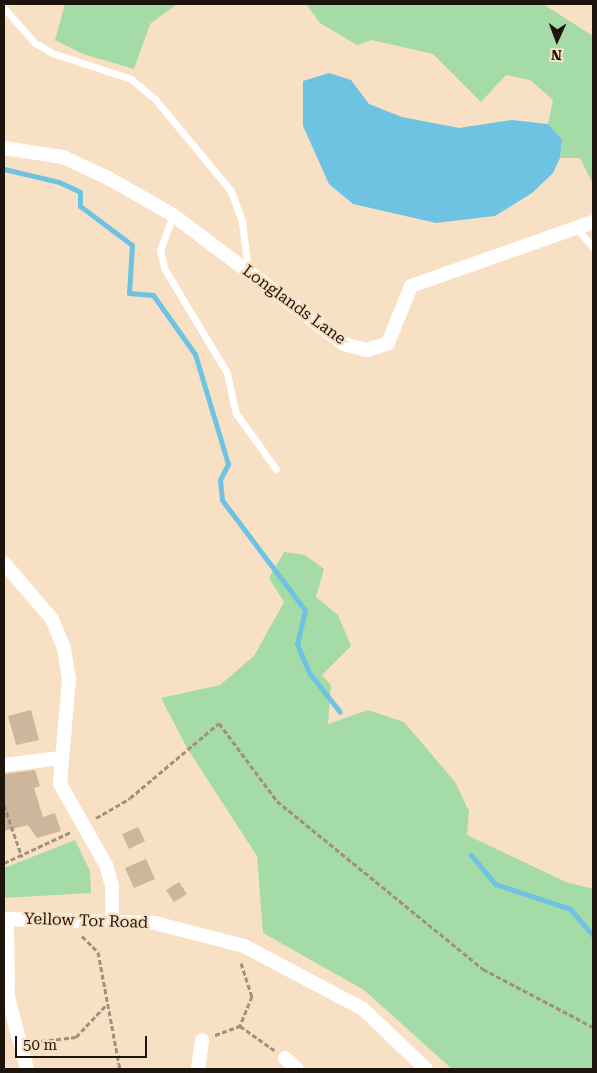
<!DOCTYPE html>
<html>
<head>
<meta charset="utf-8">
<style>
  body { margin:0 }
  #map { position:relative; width:597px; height:1073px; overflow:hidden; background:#f8e0c5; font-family:"Roboto Serif",serif }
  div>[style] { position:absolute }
  .green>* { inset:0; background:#a5dba7 }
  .water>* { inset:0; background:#6ec3e3 }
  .stream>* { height:5px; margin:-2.5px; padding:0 2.5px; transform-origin:2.5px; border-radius:2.5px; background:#6ec3e3 }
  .building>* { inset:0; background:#cdb69c }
  .path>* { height:3px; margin-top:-1.5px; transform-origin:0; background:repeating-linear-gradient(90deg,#a1907b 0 5px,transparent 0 7.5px) }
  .lane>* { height:7px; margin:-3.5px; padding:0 3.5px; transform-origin:3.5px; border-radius:3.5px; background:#fff }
  .street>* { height:14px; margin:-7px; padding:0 7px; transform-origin:7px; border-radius:7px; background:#fff }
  span { translate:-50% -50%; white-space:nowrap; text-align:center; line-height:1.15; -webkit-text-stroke:5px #f8e0c5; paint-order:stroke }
  .street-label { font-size:16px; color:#1d150b }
  .frame { position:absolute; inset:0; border:5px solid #1d150b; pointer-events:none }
  .north { position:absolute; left:532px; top:15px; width:50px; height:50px; -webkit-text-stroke:4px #f8e0c5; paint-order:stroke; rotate:182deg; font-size:14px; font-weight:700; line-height:20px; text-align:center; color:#1d150b }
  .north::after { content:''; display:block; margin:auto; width:18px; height:22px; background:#1d150b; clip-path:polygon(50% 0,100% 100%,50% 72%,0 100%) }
  .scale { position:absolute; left:15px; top:1036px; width:132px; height:22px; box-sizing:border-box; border:2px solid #1d150b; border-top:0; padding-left:6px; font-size:15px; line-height:18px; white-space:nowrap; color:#1d150b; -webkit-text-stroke:4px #f8e0c5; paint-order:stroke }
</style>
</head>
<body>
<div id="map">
  <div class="green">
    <div style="clip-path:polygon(65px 4px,177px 4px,150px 24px,134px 69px,83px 54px,55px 40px)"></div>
    <div style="clip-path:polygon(306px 4px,543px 4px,593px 36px,593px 184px,580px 158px,560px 158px,562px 139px,548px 124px,553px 100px,530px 80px,506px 75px,481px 102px,433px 54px,372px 40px,357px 45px,320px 23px)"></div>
    <div style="clip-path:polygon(284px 552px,305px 555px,324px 569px,316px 597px,338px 615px,351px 646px,322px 675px,331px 685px,328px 724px,368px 710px,404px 722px,455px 782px,469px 811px,467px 835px,566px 882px,593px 889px,593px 1069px,452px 1069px,364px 990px,263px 933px,257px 856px,187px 748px,161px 698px,220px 685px,254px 656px,284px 602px,269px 578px)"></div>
    <div style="clip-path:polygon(75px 840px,90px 871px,91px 893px,4px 898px,4px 868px)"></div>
  </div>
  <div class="water">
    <div style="clip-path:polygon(329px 73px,351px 80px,369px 104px,402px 117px,459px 128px,512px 120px,548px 124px,562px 139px,560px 158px,553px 173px,532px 193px,495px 216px,436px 223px,353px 204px,329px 184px,303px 126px,303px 81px)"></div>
  </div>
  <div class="stream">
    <div style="left:4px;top:169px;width:57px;rotate:13.3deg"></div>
    <div style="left:59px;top:182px;width:23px;rotate:25deg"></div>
    <div style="left:80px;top:192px;width:14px;rotate:90deg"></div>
    <div style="left:80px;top:206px;width:65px;rotate:36.9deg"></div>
    <div style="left:132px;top:245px;width:48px;rotate:93.6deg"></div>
    <div style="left:129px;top:293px;width:24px;rotate:5deg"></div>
    <div style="left:153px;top:295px;width:72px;rotate:54.6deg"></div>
    <div style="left:195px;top:354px;width:115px;rotate:73.3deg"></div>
    <div style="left:228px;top:464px;width:18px;rotate:117deg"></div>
    <div style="left:220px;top:480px;width:20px;rotate:84deg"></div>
    <div style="left:222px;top:500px;width:138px;rotate:53deg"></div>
    <div style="left:305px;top:610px;width:35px;rotate:103deg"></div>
    <div style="left:297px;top:644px;width:33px;rotate:67deg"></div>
    <div style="left:310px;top:674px;width:48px;rotate:51.7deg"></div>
    <div style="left:471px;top:855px;width:38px;rotate:50deg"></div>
    <div style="left:495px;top:884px;width:79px;rotate:18.4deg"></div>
    <div style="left:570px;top:909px;width:35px;rotate:49deg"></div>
  </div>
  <div class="building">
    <div style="clip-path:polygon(31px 710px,39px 740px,16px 745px,8px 716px)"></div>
    <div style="clip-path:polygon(35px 770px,40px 786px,34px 788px,43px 817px,55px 813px,61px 831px,37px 838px,28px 825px,4px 831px,4px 774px)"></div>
    <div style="clip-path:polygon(138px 827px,145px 841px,129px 849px,122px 834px)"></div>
    <div style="clip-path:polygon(146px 859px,155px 879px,134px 888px,125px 868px)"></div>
    <div style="clip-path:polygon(179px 882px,187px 894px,174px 902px,166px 890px)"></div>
  </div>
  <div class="path">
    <div style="left:4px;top:805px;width:55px;rotate:70.9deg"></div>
    <div style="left:96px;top:818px;width:39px;rotate:-30deg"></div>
    <div style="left:130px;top:798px;width:116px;rotate:-40.1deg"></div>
    <div style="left:219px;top:723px;width:97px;rotate:53.4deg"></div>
    <div style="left:277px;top:801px;width:266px;rotate:39.2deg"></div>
    <div style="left:483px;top:969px;width:124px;rotate:27.8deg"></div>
    <div style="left:4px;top:863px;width:74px;rotate:-24.8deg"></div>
    <div style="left:82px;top:936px;width:23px;rotate:45deg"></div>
    <div style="left:98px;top:952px;width:119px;rotate:79.4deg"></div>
    <div style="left:241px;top:963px;width:35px;rotate:72deg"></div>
    <div style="left:252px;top:996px;width:32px;rotate:112deg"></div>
    <div style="left:240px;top:1026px;width:42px;rotate:35.2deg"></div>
    <div style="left:215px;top:1035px;width:27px;rotate:-20deg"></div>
    <div style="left:34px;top:1042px;width:42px;rotate:-6.8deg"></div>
    <div style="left:76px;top:1037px;width:44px;rotate:-46.8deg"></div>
  </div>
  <div class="lane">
    <div style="left:4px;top:8px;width:47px;rotate:48.5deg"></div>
    <div style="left:35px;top:43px;width:20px;rotate:30deg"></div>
    <div style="left:52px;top:53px;width:83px;rotate:18.2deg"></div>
    <div style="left:131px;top:79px;width:31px;rotate:40deg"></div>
    <div style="left:155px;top:99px;width:119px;rotate:50.4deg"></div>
    <div style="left:231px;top:191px;width:33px;rotate:70deg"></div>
    <div style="left:242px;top:222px;width:50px;rotate:83.2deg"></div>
    <div style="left:173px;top:215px;width:37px;rotate:110deg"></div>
    <div style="left:160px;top:250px;width:18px;rotate:77deg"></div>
    <div style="left:164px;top:268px;width:122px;rotate:59deg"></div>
    <div style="left:227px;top:373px;width:40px;rotate:78deg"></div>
    <div style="left:235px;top:412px;width:70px;rotate:54.3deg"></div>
    <div style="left:578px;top:230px;width:23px;rotate:49deg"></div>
  </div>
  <div class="street">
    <div style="left:4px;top:148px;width:60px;rotate:8.7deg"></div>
    <div style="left:63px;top:157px;width:50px;rotate:25deg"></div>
    <div style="left:108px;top:178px;width:75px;rotate:29.6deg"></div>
    <div style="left:173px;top:215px;width:214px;rotate:37deg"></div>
    <div style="left:344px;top:344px;width:24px;rotate:15deg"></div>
    <div style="left:367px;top:350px;width:22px;rotate:-18deg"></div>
    <div style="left:388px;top:343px;width:61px;rotate:-68deg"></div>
    <div style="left:411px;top:286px;width:193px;rotate:-19.4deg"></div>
    <div style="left:4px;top:563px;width:74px;rotate:49.4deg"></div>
    <div style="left:52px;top:619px;width:31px;rotate:68deg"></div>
    <div style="left:64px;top:648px;width:31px;rotate:81deg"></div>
    <div style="left:69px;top:679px;width:105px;rotate:94.9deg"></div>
    <div style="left:60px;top:784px;width:93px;rotate:60.4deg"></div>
    <div style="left:106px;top:865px;width:22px;rotate:74deg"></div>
    <div style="left:112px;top:886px;width:33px;rotate:90deg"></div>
    <div style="left:4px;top:765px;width:57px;rotate:-7deg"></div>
    <div style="left:4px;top:919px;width:151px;rotate:1.5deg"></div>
    <div style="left:155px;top:923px;width:92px;rotate:14.5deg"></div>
    <div style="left:244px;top:946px;width:135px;rotate:27.9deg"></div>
    <div style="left:363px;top:1009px;width:87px;rotate:43.6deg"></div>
    <div style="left:7px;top:919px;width:78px;rotate:89.3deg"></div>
    <div style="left:8px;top:997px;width:74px;rotate:75.2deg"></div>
    <div style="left:285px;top:1058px;width:16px;rotate:43deg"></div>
    <div style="left:198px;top:1069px;width:29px;rotate:-82deg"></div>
  </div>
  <div class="street-label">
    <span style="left:294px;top:305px;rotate:36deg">Longlands Lane</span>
    <span style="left:86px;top:921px;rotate:2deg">Yellow Tor Road</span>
  </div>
  <div class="frame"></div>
  <div class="north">N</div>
  <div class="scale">50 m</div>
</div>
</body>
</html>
